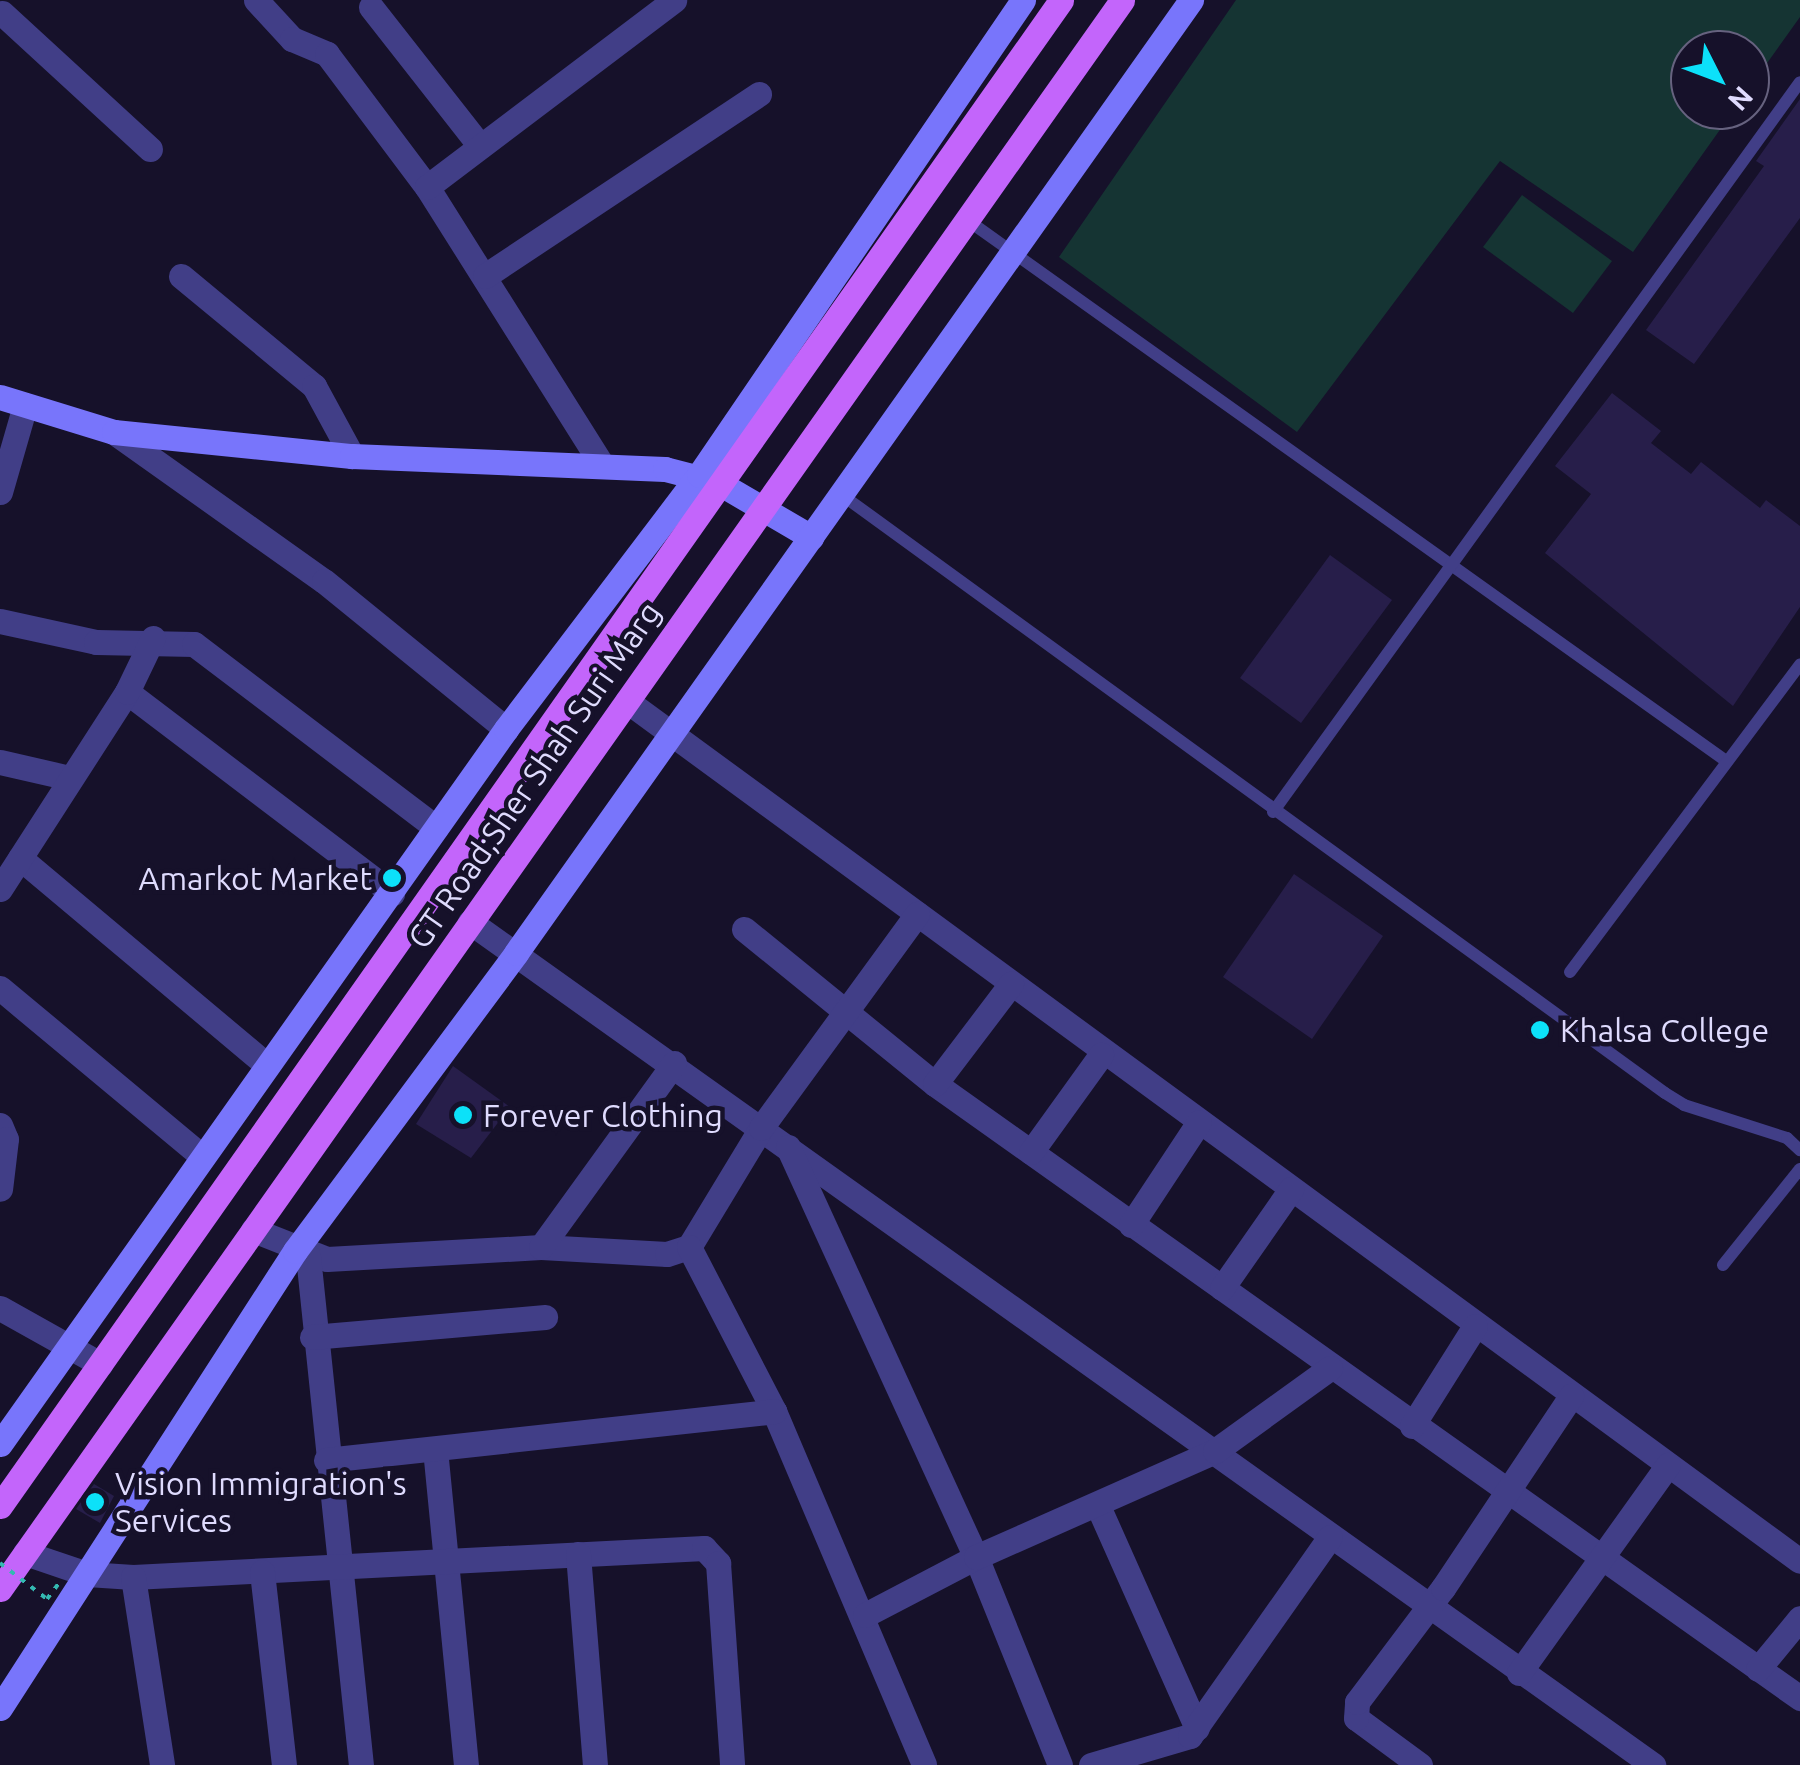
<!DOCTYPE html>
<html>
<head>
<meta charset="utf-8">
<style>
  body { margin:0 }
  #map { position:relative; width:1800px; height:1765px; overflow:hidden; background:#16112a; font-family:Ubuntu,sans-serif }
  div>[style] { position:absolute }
  .green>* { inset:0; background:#153433 }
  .building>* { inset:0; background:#271e4a }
  .service>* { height:12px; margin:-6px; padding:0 6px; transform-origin:6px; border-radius:6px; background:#413e87 }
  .minor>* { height:25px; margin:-12.5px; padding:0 12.5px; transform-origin:12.5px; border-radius:12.5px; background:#413e87 }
  .secondary>* { height:25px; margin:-12.5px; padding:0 12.5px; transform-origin:12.5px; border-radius:12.5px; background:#7875fb }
  .primary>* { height:25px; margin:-12.5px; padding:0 12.5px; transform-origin:12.5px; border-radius:12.5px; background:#c365fb }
  .path-bridge>* { height:4px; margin-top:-2px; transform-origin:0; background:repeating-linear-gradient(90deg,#34b9b2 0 5px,transparent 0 13px) }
  .dots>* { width:28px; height:28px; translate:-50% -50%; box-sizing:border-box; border:5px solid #16112a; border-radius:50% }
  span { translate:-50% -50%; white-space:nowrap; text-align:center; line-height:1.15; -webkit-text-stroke:9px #16112a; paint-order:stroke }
  .street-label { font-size:32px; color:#dfdbfe }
  .poi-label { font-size:32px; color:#dfdbfe }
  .right { translate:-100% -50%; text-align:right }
  .left { translate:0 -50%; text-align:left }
  .north { position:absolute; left:1670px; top:30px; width:100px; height:100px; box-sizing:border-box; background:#16112a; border:2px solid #66627f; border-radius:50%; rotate:132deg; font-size:28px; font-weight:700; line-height:40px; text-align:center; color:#dfdbfe }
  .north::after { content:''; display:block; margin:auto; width:35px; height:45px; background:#0ce1f9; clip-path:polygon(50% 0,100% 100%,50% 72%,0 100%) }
</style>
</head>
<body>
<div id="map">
  <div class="green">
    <div style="clip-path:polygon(1236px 0,1800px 0,1800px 17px,1750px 87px,1750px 50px,1690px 50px,1690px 110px,1734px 110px,1633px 252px,1500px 161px,1297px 432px,1059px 257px)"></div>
    <div style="clip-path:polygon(1522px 195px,1612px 261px,1573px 313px,1483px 247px)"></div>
  </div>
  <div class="building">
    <div style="clip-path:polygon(1800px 99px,1800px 218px,1694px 364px,1646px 330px,1764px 166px,1756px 161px)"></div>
    <div style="clip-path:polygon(1612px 393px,1661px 431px,1651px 443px,1691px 474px,1701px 462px,1760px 508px,1766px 500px,1800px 526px,1800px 607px,1733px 706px,1545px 553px,1591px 494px,1555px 466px)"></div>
    <div style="clip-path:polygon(1330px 555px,1392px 600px,1301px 723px,1240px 678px)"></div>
    <div style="clip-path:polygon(1294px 874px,1383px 936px,1312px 1039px,1223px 977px)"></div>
    <div style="clip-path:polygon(453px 1066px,510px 1107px,471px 1158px,416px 1124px)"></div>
    <div style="clip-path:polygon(94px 1484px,114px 1496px,100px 1523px,76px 1509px)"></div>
  </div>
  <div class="service">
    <div style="left:966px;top:219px;width:933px;rotate:35.49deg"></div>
    <div style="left:842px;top:495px;width:1017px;rotate:36deg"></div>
    <div style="left:1665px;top:1093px;width:22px;rotate:32deg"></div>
    <div style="left:1684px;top:1105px;width:108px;rotate:17.8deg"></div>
    <div style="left:1787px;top:1138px;width:18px;rotate:43deg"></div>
    <div style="left:1273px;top:812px;width:900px;rotate:-54.17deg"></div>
    <div style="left:1570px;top:972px;width:384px;rotate:-53.2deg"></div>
    <div style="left:1723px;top:1265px;width:123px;rotate:-51.3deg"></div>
  </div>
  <div class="minor">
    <div style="left:256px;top:0;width:53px;rotate:47.3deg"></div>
    <div style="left:292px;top:39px;width:38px;rotate:23deg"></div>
    <div style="left:327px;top:54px;width:166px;rotate:53.1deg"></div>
    <div style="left:427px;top:187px;width:328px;rotate:57.8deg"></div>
    <div style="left:371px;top:7px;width:177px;rotate:51.9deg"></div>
    <div style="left:2px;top:13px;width:201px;rotate:42.6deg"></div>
    <div style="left:427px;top:187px;width:310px;rotate:-37.1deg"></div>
    <div style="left:181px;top:276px;width:173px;rotate:39.6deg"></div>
    <div style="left:314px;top:386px;width:80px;rotate:61.5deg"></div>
    <div style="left:485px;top:276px;width:329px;rotate:-33.6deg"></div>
    <div style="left:114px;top:432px;width:257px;rotate:35.4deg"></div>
    <div style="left:324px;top:581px;width:235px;rotate:39.1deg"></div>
    <div style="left:0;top:492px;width:86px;rotate:-73.9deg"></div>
    <div style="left:0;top:621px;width:98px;rotate:12.3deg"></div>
    <div style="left:96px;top:642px;width:98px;rotate:1.2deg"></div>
    <div style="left:194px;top:644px;width:304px;rotate:37.2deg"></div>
    <div style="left:127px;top:692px;width:333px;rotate:37.2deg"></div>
    <div style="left:627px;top:701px;width:1454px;rotate:36.25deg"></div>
    <div style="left:0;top:762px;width:72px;rotate:12.9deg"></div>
    <div style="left:20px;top:858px;width:322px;rotate:40deg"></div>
    <div style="left:0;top:889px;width:234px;rotate:-57.2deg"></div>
    <div style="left:127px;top:692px;width:60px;rotate:-64.3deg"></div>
    <div style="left:470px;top:922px;width:1453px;rotate:35.47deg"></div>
    <div style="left:744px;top:929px;width:246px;rotate:39.1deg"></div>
    <div style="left:935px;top:1084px;width:1061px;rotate:35.37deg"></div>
    <div style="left:0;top:988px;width:264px;rotate:39.8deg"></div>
    <div style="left:935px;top:1084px;width:126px;rotate:-52.8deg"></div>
    <div style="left:0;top:1125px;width:15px;rotate:67deg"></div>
    <div style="left:6px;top:1139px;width:50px;rotate:96.8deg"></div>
    <div style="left:788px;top:1147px;width:451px;rotate:65.4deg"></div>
    <div style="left:976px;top:1557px;width:224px;rotate:68deg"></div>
    <div style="left:1031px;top:1152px;width:120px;rotate:-54.2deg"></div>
    <div style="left:1131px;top:1225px;width:123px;rotate:-56.6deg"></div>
    <div style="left:253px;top:1230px;width:79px;rotate:21.4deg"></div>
    <div style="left:327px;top:1259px;width:214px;rotate:-3.2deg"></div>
    <div style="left:541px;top:1247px;width:126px;rotate:3.2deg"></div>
    <div style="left:667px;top:1254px;width:23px;rotate:-18deg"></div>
    <div style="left:689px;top:1247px;width:139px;rotate:-58.8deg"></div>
    <div style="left:761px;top:1128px;width:265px;rotate:-53.9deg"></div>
    <div style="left:541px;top:1247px;width:227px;rotate:-54.1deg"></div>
    <div style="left:689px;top:1247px;width:185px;rotate:62.6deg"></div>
    <div style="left:774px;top:1411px;width:384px;rotate:67deg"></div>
    <div style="left:308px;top:1256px;width:512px;rotate:84.06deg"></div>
    <div style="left:1222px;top:1288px;width:121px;rotate:-55.1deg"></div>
    <div style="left:0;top:1308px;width:115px;rotate:29.2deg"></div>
    <div style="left:312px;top:1337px;width:234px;rotate:-4.9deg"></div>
    <div style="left:1412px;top:1426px;width:118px;rotate:-57.8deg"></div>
    <div style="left:435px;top:1449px;width:318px;rotate:84.4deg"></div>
    <div style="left:326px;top:1460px;width:451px;rotate:-6.2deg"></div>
    <div style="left:1098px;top:1506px;width:243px;rotate:66deg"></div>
    <div style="left:25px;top:1553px;width:65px;rotate:18.7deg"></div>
    <div style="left:87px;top:1574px;width:46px;rotate:3.7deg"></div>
    <div style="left:133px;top:1577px;width:572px;rotate:-2.91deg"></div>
    <div style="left:704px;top:1548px;width:21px;rotate:47deg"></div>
    <div style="left:718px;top:1563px;width:202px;rotate:86deg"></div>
    <div style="left:578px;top:1554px;width:212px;rotate:85.4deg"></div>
    <div style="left:262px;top:1572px;width:194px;rotate:83.5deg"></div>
    <div style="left:133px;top:1577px;width:190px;rotate:81.2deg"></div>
    <div style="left:865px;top:1615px;width:125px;rotate:-27.6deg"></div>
    <div style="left:976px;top:1557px;width:261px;rotate:-23.9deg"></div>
    <div style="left:1215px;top:1451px;width:142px;rotate:-35.8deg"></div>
    <div style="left:1758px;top:1669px;width:66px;rotate:-50.5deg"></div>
    <div style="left:1519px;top:1673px;width:256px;rotate:-54.4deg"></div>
    <div style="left:1091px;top:1765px;width:103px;rotate:-16.3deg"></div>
    <div style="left:1190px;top:1736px;width:243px;rotate:-54.9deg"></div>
    <div style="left:1420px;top:1765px;width:79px;rotate:-143.7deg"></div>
    <div style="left:1356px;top:1718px;width:16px;rotate:-86deg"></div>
    <div style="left:1357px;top:1702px;width:143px;rotate:-53deg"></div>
    <div style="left:1443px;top:1588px;width:231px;rotate:-56.3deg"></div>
  </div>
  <div class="secondary">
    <div style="left:0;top:397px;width:119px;rotate:17.1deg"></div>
    <div style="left:114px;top:432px;width:239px;rotate:5.8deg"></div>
    <div style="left:352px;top:456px;width:313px;rotate:2.4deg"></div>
    <div style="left:665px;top:469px;width:56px;rotate:14.5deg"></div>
    <div style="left:719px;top:483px;width:107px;rotate:30.4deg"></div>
    <div style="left:0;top:1444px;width:876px;rotate:-54.71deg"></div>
    <div style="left:506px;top:729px;width:319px;rotate:-52.8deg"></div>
    <div style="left:699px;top:475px;width:575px;rotate:-55.7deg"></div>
    <div style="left:0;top:1708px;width:544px;rotate:-57.16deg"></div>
    <div style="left:295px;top:1251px;width:371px;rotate:-53.4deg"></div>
    <div style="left:516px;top:953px;width:1168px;rotate:-54.69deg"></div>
  </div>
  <div class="primary">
    <div style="left:0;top:1506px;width:1842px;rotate:-54.83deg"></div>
    <div style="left:0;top:1589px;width:1945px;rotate:-54.77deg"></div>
  </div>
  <div class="path-bridge">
    <div style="left:0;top:1563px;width:59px;rotate:37.5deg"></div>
    <div style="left:47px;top:1599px;width:20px;rotate:-53deg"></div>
  </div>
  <div class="dots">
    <div style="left:392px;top:878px;background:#0ce1f9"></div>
    <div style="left:1540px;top:1030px;background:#0ce1f9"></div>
    <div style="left:463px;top:1115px;background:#0ce1f9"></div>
    <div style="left:95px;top:1502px;background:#0ce1f9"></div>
  </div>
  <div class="street-label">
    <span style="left:534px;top:775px;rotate:-55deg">GT Road;Sher Shah Suri Marg</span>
  </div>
  <div class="poi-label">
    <span class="right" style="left:372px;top:878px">Amarkot Market</span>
    <span class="left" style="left:1560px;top:1030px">Khalsa College</span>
    <span class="left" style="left:483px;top:1115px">Forever Clothing</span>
    <span class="left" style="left:115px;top:1502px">Vision Immigration's<br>Services</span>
  </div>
  <div class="north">N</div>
</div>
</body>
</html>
